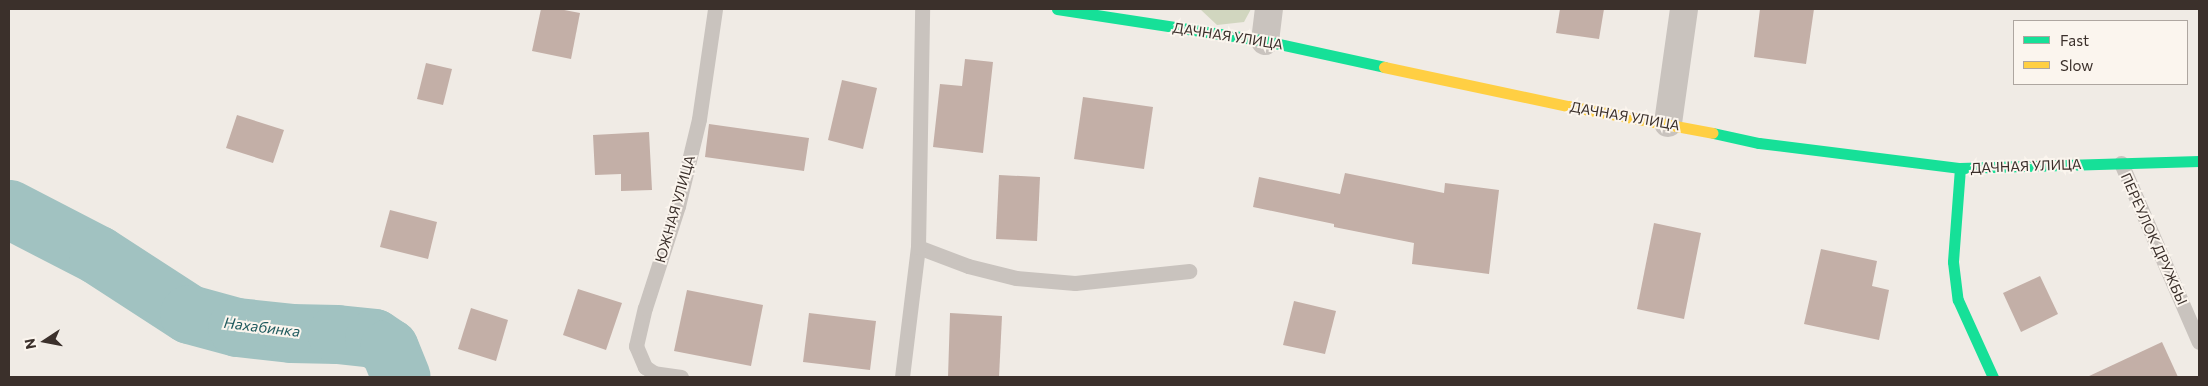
<!DOCTYPE html>
<html>
<head>
<meta charset="utf-8">
<style>
  body { margin:0 }
  #map { position:relative; width:2208px; height:386px; overflow:hidden; background:#f0ebe5; font-family:Commissioner,sans-serif }
  div>[style] { position:absolute }
  .green>* { inset:0; background:#d1d6bf }
  .river>* { height:59px; margin:-29.5px; padding:0 29.5px; transform-origin:29.5px; border-radius:29.5px; background:#a1c2c1 }
  .building>* { inset:0; background:#c3afa7 }
  .lane>* { height:15px; margin:-7.5px; padding:0 7.5px; transform-origin:7.5px; border-radius:7.5px; background:#c9c3be }
  .street>* { height:28px; margin:-14px; padding:0 14px; transform-origin:14px; border-radius:14px; background:#c9c3be }
  .fast>* { height:11px; margin:-5.5px; padding:0 5.5px; transform-origin:5.5px; border-radius:5.5px; background:#16e098 }
  .slow>* { height:11px; margin:-5.5px; padding:0 5.5px; transform-origin:5.5px; border-radius:5.5px; background:#ffcf43 }
  span { translate:-50% -50%; white-space:nowrap; text-align:center; line-height:1.15; -webkit-text-stroke:4px #fbf5ee; paint-order:stroke }
  .street-label { font-size:14px; color:#3b302b }
  .water-label { font-size:15px; color:#1f5a5e; font-style:italic }
  .frame { position:absolute; inset:0; border:10px solid #3b302b; pointer-events:none }
  .legend { position:absolute; left:2013px; top:20px; width:175px; height:65px; box-sizing:border-box; background:#fbf5ee; border:1px solid #aea6a0; margin:0; padding:6px 9px; list-style:none; font-size:15px; color:#3b302b }
  .legend li { display:flex; align-items:center; gap:10px; height:25px }
  .legend b { width:25px; border:1px solid #aea6a0 }
  .north { position:absolute; left:20px; top:316px; width:50px; height:50px; -webkit-text-stroke:4px #fbf5ee; paint-order:stroke; rotate:259deg; font-size:14px; font-weight:700; line-height:20px; text-align:center; color:#3b302b }
  .north::after { content:''; display:block; margin:auto; width:18px; height:22px; background:#3b302b; clip-path:polygon(50% 0,100% 100%,50% 72%,0 100%) }
</style>
</head>
<body>
<div id="map">
  <div class="green">
    <div style="clip-path:polygon(1200px 9px,1251px 9px,1244px 22px,1217px 25px)"></div>
  </div>
  <div class="river">
    <div style="left:9px;top:209px;width:100px;rotate:27.3deg"></div>
    <div style="left:98px;top:255px;width:108px;rotate:33deg"></div>
    <div style="left:189px;top:314px;width:50px;rotate:15.2deg"></div>
    <div style="left:237px;top:327px;width:54px;rotate:6.3deg"></div>
    <div style="left:291px;top:333px;width:46px;rotate:1.2deg"></div>
    <div style="left:337px;top:334px;width:37px;rotate:6deg"></div>
    <div style="left:374px;top:338px;width:18px;rotate:34deg"></div>
    <div style="left:389px;top:348px;width:31px;rotate:68deg"></div>
  </div>
  <div class="building">
    <div style="clip-path:polygon(541px 9px,559px 9px,580px 13px,571px 59px,532px 51px)"></div>
    <div style="clip-path:polygon(1560px 9px,1604px 9px,1599px 39px,1556px 33px)"></div>
    <div style="clip-path:polygon(1760px 9px,1814px 9px,1806px 64px,1754px 57px)"></div>
    <div style="clip-path:polygon(965px 59px,993px 62px,983px 153px,933px 147px,940px 84px,962px 86px)"></div>
    <div style="clip-path:polygon(426px 63px,452px 69px,443px 105px,417px 99px)"></div>
    <div style="clip-path:polygon(842px 80px,877px 88px,863px 149px,828px 140px)"></div>
    <div style="clip-path:polygon(1083px 97px,1153px 107px,1144px 169px,1074px 159px)"></div>
    <div style="clip-path:polygon(237px 115px,284px 130px,273px 163px,226px 148px)"></div>
    <div style="clip-path:polygon(709px 124px,809px 138px,804px 171px,705px 157px)"></div>
    <div style="clip-path:polygon(649px 132px,652px 190px,621px 191px,621px 174px,595px 175px,593px 135px)"></div>
    <div style="clip-path:polygon(1345px 173px,1444px 193px,1445px 183px,1499px 190px,1489px 274px,1412px 264px,1414px 243px,1334px 227px,1334px 224px,1253px 207px,1259px 177px,1340px 194px)"></div>
    <div style="clip-path:polygon(999px 175px,1040px 177px,1037px 241px,996px 239px)"></div>
    <div style="clip-path:polygon(390px 210px,437px 222px,428px 259px,380px 247px)"></div>
    <div style="clip-path:polygon(1654px 223px,1701px 233px,1684px 319px,1637px 309px)"></div>
    <div style="clip-path:polygon(1821px 249px,1877px 261px,1872px 286px,1889px 290px,1879px 340px,1804px 324px)"></div>
    <div style="clip-path:polygon(2040px 276px,2058px 314px,2021px 332px,2003px 293px)"></div>
    <div style="clip-path:polygon(578px 289px,622px 303px,606px 350px,563px 335px)"></div>
    <div style="clip-path:polygon(687px 290px,763px 305px,751px 366px,674px 351px)"></div>
    <div style="clip-path:polygon(1294px 301px,1336px 311px,1325px 354px,1283px 345px)"></div>
    <div style="clip-path:polygon(471px 308px,508px 320px,496px 361px,458px 349px)"></div>
    <div style="clip-path:polygon(809px 313px,876px 321px,870px 370px,803px 362px)"></div>
    <div style="clip-path:polygon(950px 313px,1002px 316px,999px 377px,948px 377px)"></div>
    <div style="clip-path:polygon(2162px 342px,2178px 377px,2087px 377px)"></div>
  </div>
  <div class="lane">
    <div style="left:2121px;top:163px;width:195px;rotate:66.5deg"></div>
    <div style="left:918px;top:247px;width:53px;rotate:20.8deg"></div>
    <div style="left:968px;top:266px;width:49px;rotate:14deg"></div>
    <div style="left:1016px;top:278px;width:59px;rotate:4.8deg"></div>
    <div style="left:1075px;top:283px;width:115px;rotate:-6deg"></div>
    <div style="left:681px;top:377px;width:27px;rotate:-172deg"></div>
    <div style="left:654px;top:373px;width:11px;rotate:-146deg"></div>
    <div style="left:645px;top:367px;width:23px;rotate:-113deg"></div>
    <div style="left:636px;top:346px;width:39px;rotate:-77deg"></div>
    <div style="left:645px;top:308px;width:107px;rotate:-72.1deg"></div>
    <div style="left:678px;top:206px;width:89px;rotate:-76.4deg"></div>
    <div style="left:699px;top:119px;width:111px;rotate:-81.7deg"></div>
    <div style="left:902px;top:377px;width:131px;rotate:-83deg"></div>
    <div style="left:918px;top:247px;width:238px;rotate:-89deg"></div>
  </div>
  <div class="street">
    <div style="left:1265px;top:41px;width:32px;rotate:-83deg"></div>
    <div style="left:1668px;top:123px;width:115px;rotate:-82deg"></div>
  </div>
  <div class="fast">
    <div style="left:1057px;top:9px;width:210px;rotate:8.7deg"></div>
    <div style="left:1265px;top:41px;width:122px;rotate:12.3deg"></div>
    <div style="left:1713px;top:133px;width:47px;rotate:12.3deg"></div>
    <div style="left:1759px;top:143px;width:203px;rotate:7.1deg"></div>
    <div style="left:1960px;top:168px;width:239px;rotate:-1.7deg"></div>
    <div style="left:1960px;top:168px;width:94px;rotate:94.3deg"></div>
    <div style="left:1953px;top:262px;width:38px;rotate:83deg"></div>
    <div style="left:1958px;top:300px;width:85px;rotate:65.6deg"></div>
  </div>
  <div class="slow">
    <div style="left:1384px;top:67px;width:188px;rotate:12deg"></div>
    <div style="left:1568px;top:106px;width:147px;rotate:10.5deg"></div>
  </div>
  <div class="street-label">
    <span style="left:1228px;top:36px;rotate:9deg">ДАЧНАЯ УЛИЦА</span>
    <span style="left:1625px;top:116px;rotate:10deg">ДАЧНАЯ УЛИЦА</span>
    <span style="left:2026px;top:166px;rotate:-2deg">ДАЧНАЯ УЛИЦА</span>
    <span style="left:675px;top:209px;rotate:-74deg">ЮЖНАЯ УЛИЦА</span>
    <span style="left:2154px;top:239px;rotate:66deg">ПЕРЕУЛОК ДРУЖБЫ</span>
  </div>
  <div class="water-label">
    <span style="left:262px;top:327px;rotate:7deg">Нахабинка</span>
  </div>
  <div class="frame"></div>
  <ul class="legend">
  <li><b style="height:6px;background:#16e098"></b>Fast</li>
  <li><b style="height:6px;background:#ffcf43"></b>Slow</li>
  </ul>
  <div class="north">N</div>
</div>
</body>
</html>
